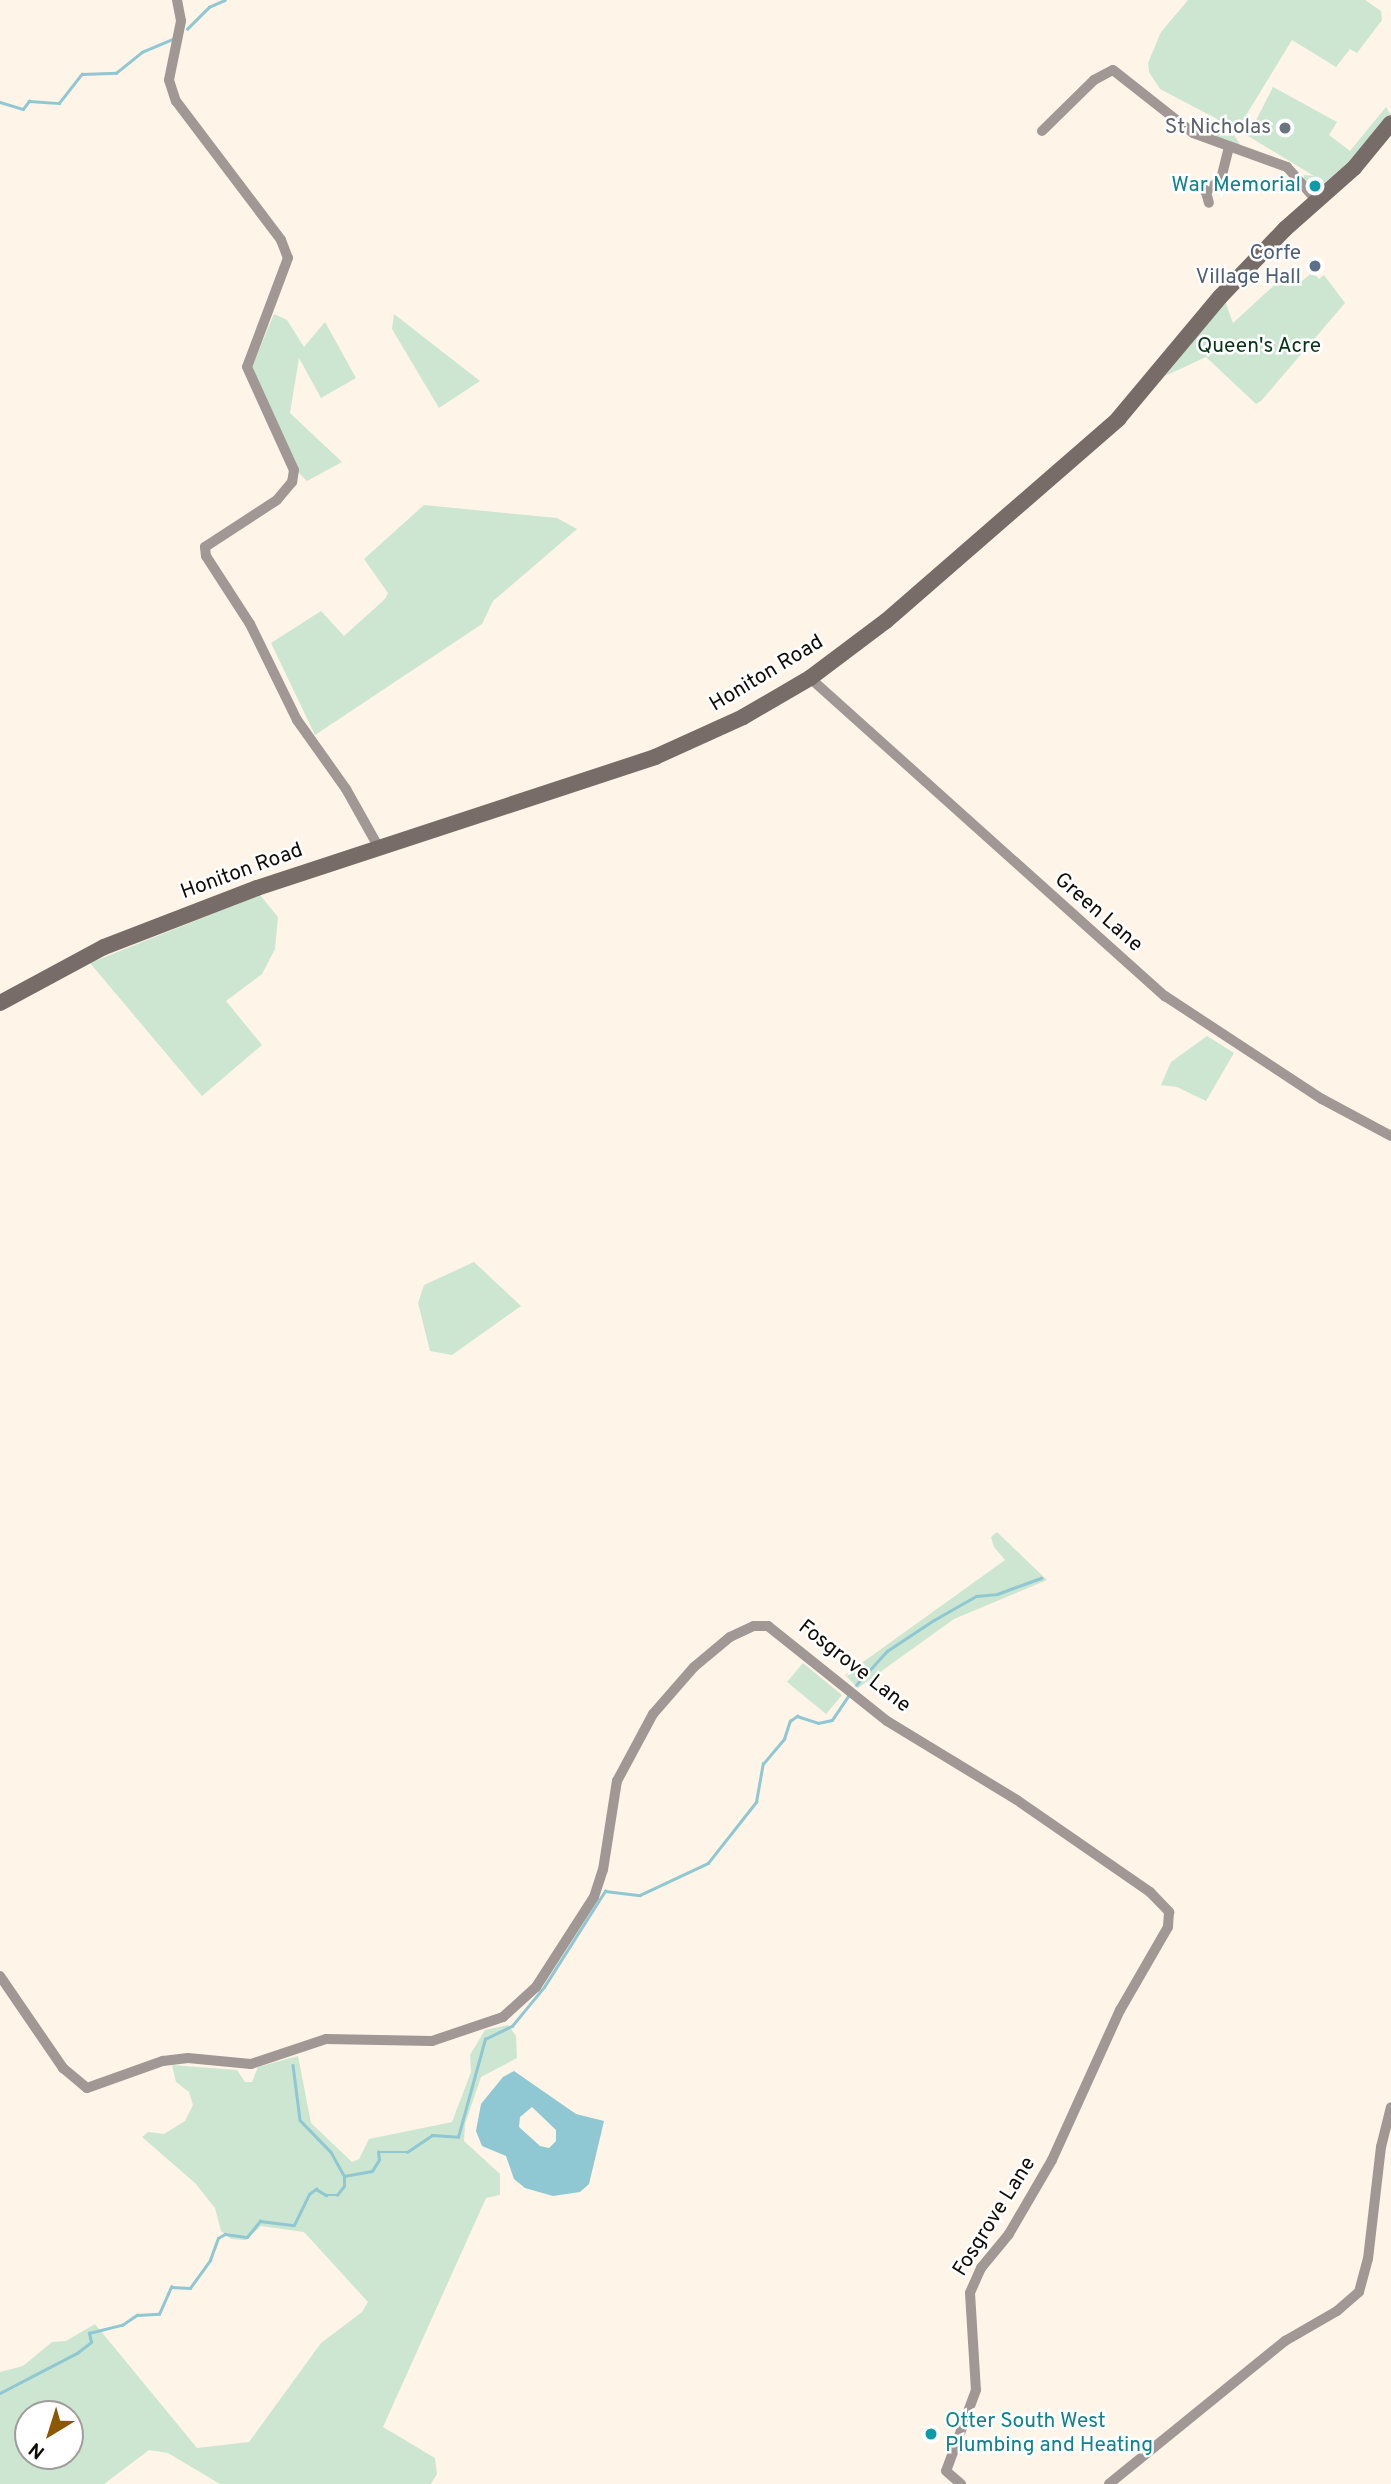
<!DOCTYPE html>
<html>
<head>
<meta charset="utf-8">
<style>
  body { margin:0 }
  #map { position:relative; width:1391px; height:2484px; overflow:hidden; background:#fef4e8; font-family:Overpass,sans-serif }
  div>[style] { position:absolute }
  .green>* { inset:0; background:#cce6d1 }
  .water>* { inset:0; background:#8fc7d2 }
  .stream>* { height:2.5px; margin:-1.25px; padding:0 1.25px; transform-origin:1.25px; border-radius:1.25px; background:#8fc7d2 }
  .minor>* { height:10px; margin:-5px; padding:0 5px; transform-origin:5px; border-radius:5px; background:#a19895 }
  .secondary>* { height:16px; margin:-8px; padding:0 8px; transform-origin:8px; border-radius:8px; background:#786c68 }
  .dots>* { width:19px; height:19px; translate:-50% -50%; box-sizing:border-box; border:4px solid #fff; border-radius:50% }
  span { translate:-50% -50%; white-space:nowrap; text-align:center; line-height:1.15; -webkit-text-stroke:5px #fff; paint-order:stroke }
  .worship-label { font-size:21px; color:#5b616d }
  .right { translate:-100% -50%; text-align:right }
  .culture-label { font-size:21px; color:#0d838f }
  .left { translate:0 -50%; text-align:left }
  .service-label { font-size:21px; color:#4e5e75 }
  .park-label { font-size:21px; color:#063518 }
  .street-label { font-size:21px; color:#0f0b06 }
  .north { position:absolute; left:14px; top:2400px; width:70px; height:70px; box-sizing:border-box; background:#fff; border:2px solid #9f9d9b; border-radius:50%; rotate:218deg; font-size:19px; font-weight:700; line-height:28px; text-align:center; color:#0f0b06 }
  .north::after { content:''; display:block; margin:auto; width:24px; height:32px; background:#8b5803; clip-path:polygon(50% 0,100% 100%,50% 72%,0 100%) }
</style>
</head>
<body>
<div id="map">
  <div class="green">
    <div style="clip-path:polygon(1188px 0,1365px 0,1381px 11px,1382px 20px,1357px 53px,1350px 49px,1336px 67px,1292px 40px,1234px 135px,1241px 146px,1209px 135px,1217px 119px,1160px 89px,1149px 72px,1148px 63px,1161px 32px)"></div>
    <div style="clip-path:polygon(1273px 87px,1337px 122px,1329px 135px,1350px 151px,1386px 107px,1391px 115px,1353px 158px,1315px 191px,1304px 181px,1304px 175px,1314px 176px,1248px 136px)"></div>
    <div style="clip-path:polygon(1313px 272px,1319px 279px,1324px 275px,1345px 303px,1261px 401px,1256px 404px,1206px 357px,1165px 376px,1225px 301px,1233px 323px,1281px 279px,1294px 274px,1296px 282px,1302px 281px)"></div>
    <div style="clip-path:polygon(274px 314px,287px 320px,304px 347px,325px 322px,356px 378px,321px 398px,299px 358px,290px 413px,342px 462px,307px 481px,299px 473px,251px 369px)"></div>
    <div style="clip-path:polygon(394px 314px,480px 381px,439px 408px,392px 329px)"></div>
    <div style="clip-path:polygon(424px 505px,557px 518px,577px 529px,493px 601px,482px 624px,315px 735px,271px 643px,321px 611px,344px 636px,385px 599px,388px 593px,364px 559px)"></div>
    <div style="clip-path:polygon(260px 895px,278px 917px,275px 949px,262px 974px,226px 1001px,262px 1045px,202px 1096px,90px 963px)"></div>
    <div style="clip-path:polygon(1207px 1036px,1234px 1053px,1206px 1101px,1177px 1087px,1161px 1085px,1171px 1062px)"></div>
    <div style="clip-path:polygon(474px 1262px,521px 1306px,452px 1355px,430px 1351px,418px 1303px,424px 1285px)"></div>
    <div style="clip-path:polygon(997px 1532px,1047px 1580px,954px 1619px,858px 1688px,845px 1675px,1005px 1560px,994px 1547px,991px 1537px)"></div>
    <div style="clip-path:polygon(803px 1663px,842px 1695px,826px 1714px,787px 1682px)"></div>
    <div style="clip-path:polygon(evenodd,508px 2025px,516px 2036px,517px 2058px,481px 2077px,465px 2124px,464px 2141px,500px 2174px,500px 2195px,486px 2198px,383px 2427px,435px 2458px,437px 2474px,431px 2484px,220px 2484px,168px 2453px,149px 2450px,104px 2484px,0 2484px,0 2372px,23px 2366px,52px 2342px,66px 2341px,95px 2324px,197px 2448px,249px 2442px,321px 2343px,362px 2312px,368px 2302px,304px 2232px,261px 2226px,246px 2240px,231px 2239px,221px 2231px,215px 2208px,195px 2183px,142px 2137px,148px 2132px,164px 2134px,185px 2121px,193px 2105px,189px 2092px,176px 2082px,172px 2065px,237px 2070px,245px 2082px,252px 2082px,258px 2067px,298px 2056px,311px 2123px,352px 2162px,359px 2159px,369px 2139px,452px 2122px,471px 2072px,470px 2055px,485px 2030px,508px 2025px,28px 2414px,70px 2414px,70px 2456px,28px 2456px,28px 2414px)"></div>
  </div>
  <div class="water">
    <div style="clip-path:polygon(evenodd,514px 2071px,576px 2114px,604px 2121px,589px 2184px,580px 2192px,553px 2196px,525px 2188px,514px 2179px,506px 2156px,482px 2146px,476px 2131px,481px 2104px,503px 2077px,514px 2071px,532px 2107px,556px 2130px,556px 2141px,549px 2148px,540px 2146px,519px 2127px,520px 2117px,532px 2107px)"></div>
  </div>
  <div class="stream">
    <div style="left:187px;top:29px;width:31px;rotate:-45deg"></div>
    <div style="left:209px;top:7px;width:17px;rotate:-24deg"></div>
    <div style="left:0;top:102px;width:24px;rotate:17deg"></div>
    <div style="left:23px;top:109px;width:10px;rotate:-53deg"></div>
    <div style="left:29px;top:101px;width:30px;rotate:4deg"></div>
    <div style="left:59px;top:103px;width:37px;rotate:-52deg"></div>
    <div style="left:82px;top:74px;width:34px;rotate:-2deg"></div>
    <div style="left:116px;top:73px;width:33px;rotate:-39deg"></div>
    <div style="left:142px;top:52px;width:33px;rotate:-23deg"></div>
    <div style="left:856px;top:1685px;width:46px;rotate:-47.6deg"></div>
    <div style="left:887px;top:1651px;width:56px;rotate:-33.4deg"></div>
    <div style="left:934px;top:1620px;width:48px;rotate:-29.7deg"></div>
    <div style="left:976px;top:1596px;width:21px;rotate:-5deg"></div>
    <div style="left:997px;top:1594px;width:47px;rotate:-20deg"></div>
    <div style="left:293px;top:2065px;width:55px;rotate:82.7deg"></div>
    <div style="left:300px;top:2120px;width:45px;rotate:45.9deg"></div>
    <div style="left:331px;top:2152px;width:26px;rotate:61deg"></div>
    <div style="left:0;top:2393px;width:87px;rotate:-27.5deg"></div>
    <div style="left:77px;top:2353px;width:18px;rotate:-38deg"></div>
    <div style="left:91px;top:2342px;width:9px;rotate:-103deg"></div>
    <div style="left:89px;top:2333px;width:34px;rotate:-14deg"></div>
    <div style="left:122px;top:2325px;width:18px;rotate:-34deg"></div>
    <div style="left:137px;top:2315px;width:22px;rotate:-3deg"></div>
    <div style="left:159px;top:2314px;width:30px;rotate:-66deg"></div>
    <div style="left:171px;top:2287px;width:19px;rotate:3deg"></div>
    <div style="left:190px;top:2288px;width:34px;rotate:-54deg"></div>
    <div style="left:210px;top:2260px;width:23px;rotate:-70deg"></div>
    <div style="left:218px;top:2238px;width:8px;rotate:-30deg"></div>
    <div style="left:225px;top:2234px;width:22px;rotate:8deg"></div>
    <div style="left:247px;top:2237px;width:21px;rotate:-51deg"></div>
    <div style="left:260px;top:2221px;width:34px;rotate:7deg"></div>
    <div style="left:294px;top:2225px;width:34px;rotate:-64deg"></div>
    <div style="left:309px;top:2194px;width:9px;rotate:-36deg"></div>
    <div style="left:316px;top:2189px;width:12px;rotate:31deg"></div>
    <div style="left:326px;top:2195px;width:11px"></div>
    <div style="left:337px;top:2195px;width:11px;rotate:-52deg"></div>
    <div style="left:344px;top:2186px;width:10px;rotate:-90deg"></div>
    <div style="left:344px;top:2176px;width:28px;rotate:-10deg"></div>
    <div style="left:372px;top:2171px;width:13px;rotate:-58deg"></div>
    <div style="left:379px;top:2160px;width:8px;rotate:-97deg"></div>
    <div style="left:378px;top:2152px;width:29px"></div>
    <div style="left:407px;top:2152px;width:30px;rotate:-34deg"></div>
    <div style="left:432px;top:2135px;width:26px;rotate:4deg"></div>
    <div style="left:458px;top:2137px;width:102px;rotate:-74.6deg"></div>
    <div style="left:485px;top:2039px;width:30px;rotate:-26deg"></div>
    <div style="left:512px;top:2026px;width:50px;rotate:-50.6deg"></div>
    <div style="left:544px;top:1987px;width:114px;rotate:-57.6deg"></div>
    <div style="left:605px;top:1891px;width:35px;rotate:7deg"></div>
    <div style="left:640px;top:1895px;width:75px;rotate:-25.2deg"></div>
    <div style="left:708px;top:1863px;width:78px;rotate:-51.8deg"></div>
    <div style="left:756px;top:1802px;width:39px;rotate:-80deg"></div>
    <div style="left:763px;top:1764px;width:33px;rotate:-50deg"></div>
    <div style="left:784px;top:1739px;width:19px;rotate:-72deg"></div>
    <div style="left:790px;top:1721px;width:9px;rotate:-36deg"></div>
    <div style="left:797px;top:1716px;width:22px;rotate:18deg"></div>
    <div style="left:818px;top:1723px;width:14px;rotate:-12deg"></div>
    <div style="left:832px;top:1720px;width:30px;rotate:-56deg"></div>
  </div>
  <div class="minor">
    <div style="left:177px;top:0;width:21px;rotate:79deg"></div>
    <div style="left:181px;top:21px;width:60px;rotate:101.5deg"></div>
    <div style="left:169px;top:80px;width:22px;rotate:72deg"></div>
    <div style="left:176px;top:101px;width:174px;rotate:52.9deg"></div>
    <div style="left:281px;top:240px;width:19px;rotate:69deg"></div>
    <div style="left:288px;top:258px;width:116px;rotate:110.6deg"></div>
    <div style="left:247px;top:367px;width:113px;rotate:65.5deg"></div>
    <div style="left:294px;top:470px;width:12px;rotate:99deg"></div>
    <div style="left:292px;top:482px;width:23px;rotate:130deg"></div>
    <div style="left:277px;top:500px;width:86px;rotate:146.9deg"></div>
    <div style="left:205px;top:547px;width:9px;rotate:84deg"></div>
    <div style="left:206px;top:556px;width:81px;rotate:57.1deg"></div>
    <div style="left:250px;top:624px;width:107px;rotate:63.9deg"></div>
    <div style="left:297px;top:720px;width:85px;rotate:54.6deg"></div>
    <div style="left:346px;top:789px;width:65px;rotate:60.7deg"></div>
    <div style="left:1042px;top:131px;width:73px;rotate:-44.4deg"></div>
    <div style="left:1094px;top:80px;width:21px;rotate:-28deg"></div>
    <div style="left:1113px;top:70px;width:102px;rotate:38.2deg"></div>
    <div style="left:1193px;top:133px;width:100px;rotate:19.9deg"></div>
    <div style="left:1287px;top:167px;width:45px;rotate:48.6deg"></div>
    <div style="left:1197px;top:185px;width:11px;rotate:38deg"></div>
    <div style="left:1206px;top:192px;width:11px;rotate:75deg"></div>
    <div style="left:1206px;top:192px;width:20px;rotate:-41deg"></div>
    <div style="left:1221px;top:179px;width:32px;rotate:-76deg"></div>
    <div style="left:810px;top:678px;width:477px;rotate:41.9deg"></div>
    <div style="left:1165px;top:996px;width:188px;rotate:33.3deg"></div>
    <div style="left:1322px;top:1099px;width:78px;rotate:28.2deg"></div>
    <div style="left:0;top:1976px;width:112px;rotate:55.6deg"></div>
    <div style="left:63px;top:2068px;width:31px;rotate:40deg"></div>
    <div style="left:87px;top:2088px;width:81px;rotate:-19.6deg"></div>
    <div style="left:163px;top:2061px;width:25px;rotate:-7deg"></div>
    <div style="left:188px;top:2058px;width:63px;rotate:5.4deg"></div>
    <div style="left:251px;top:2064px;width:79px;rotate:-18.4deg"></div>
    <div style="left:326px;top:2039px;width:106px;rotate:1.1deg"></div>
    <div style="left:432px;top:2041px;width:75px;rotate:-18.7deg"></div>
    <div style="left:503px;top:2017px;width:45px;rotate:-42.3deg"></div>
    <div style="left:536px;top:1987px;width:107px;rotate:-57.2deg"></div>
    <div style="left:594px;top:1897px;width:28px;rotate:-72deg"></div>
    <div style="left:603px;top:1870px;width:90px;rotate:-81.1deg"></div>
    <div style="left:617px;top:1781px;width:76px;rotate:-61.8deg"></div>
    <div style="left:653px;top:1714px;width:62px;rotate:-48.9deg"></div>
    <div style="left:694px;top:1667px;width:47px;rotate:-39.8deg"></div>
    <div style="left:730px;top:1637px;width:26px;rotate:-25deg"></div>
    <div style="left:754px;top:1626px;width:14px"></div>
    <div style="left:768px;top:1626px;width:152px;rotate:38.6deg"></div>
    <div style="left:887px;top:1721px;width:152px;rotate:31.3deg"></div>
    <div style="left:1017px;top:1800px;width:162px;rotate:34.7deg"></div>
    <div style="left:1150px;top:1892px;width:28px;rotate:46deg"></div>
    <div style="left:1169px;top:1912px;width:15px;rotate:94deg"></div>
    <div style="left:1168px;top:1927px;width:96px;rotate:120deg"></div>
    <div style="left:1120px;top:2010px;width:165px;rotate:114.4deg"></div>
    <div style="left:1052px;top:2160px;width:86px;rotate:120.2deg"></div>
    <div style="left:1009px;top:2234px;width:44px;rotate:129.5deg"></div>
    <div style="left:981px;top:2268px;width:27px;rotate:114deg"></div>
    <div style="left:970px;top:2293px;width:97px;rotate:86.5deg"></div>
    <div style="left:976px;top:2390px;width:86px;rotate:110.3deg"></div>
    <div style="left:946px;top:2471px;width:20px;rotate:41deg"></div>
    <div style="left:1109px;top:2484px;width:227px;rotate:-39.1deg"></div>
    <div style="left:1285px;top:2341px;width:60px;rotate:-30deg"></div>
    <div style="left:1337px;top:2311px;width:29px;rotate:-41deg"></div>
    <div style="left:1359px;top:2292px;width:34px;rotate:-75deg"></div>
    <div style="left:1368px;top:2259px;width:113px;rotate:-83.4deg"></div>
    <div style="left:1381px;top:2147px;width:41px;rotate:-76deg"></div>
  </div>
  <div class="secondary">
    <div style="left:0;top:1003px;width:118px;rotate:-28.3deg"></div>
    <div style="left:104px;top:947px;width:164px;rotate:-21.1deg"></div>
    <div style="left:257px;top:888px;width:419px;rotate:-18.2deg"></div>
    <div style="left:655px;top:757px;width:97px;rotate:-24.4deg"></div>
    <div style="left:743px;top:717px;width:78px;rotate:-30.2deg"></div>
    <div style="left:810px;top:678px;width:95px;rotate:-36.9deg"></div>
    <div style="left:886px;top:621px;width:308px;rotate:-41deg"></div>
    <div style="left:1118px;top:419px;width:160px;rotate:-50.1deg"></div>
    <div style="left:1221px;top:296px;width:93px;rotate:-46.3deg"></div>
    <div style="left:1285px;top:229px;width:92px;rotate:-41.5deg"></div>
    <div style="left:1354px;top:168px;width:58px;rotate:-50.6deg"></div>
  </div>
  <div class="dots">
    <div style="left:1285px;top:128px;background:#6b7280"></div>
    <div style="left:1315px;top:186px;background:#0f9aa8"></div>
    <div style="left:1315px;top:266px;background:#5c6f8a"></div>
    <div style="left:931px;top:2434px;background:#0f9aa8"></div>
  </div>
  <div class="worship-label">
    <span class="right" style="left:1271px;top:128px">St Nicholas</span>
  </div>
  <div class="culture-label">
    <span class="right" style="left:1301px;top:186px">War Memorial</span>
    <span class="left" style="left:945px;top:2434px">Otter South West<br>Plumbing and Heating</span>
  </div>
  <div class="service-label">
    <span class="right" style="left:1301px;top:266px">Corfe<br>Village Hall</span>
  </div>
  <div class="park-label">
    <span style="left:1259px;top:347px">Queen's Acre</span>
  </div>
  <div class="street-label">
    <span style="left:767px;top:674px;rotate:-31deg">Honiton Road</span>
    <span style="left:242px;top:872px;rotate:-20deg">Honiton Road</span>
    <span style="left:1098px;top:913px;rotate:41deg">Green Lane</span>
    <span style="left:854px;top:1667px;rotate:38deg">Fosgrove Lane</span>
    <span style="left:995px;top:2217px;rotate:-58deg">Fosgrove Lane</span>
  </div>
  <div class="north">N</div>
</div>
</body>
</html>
